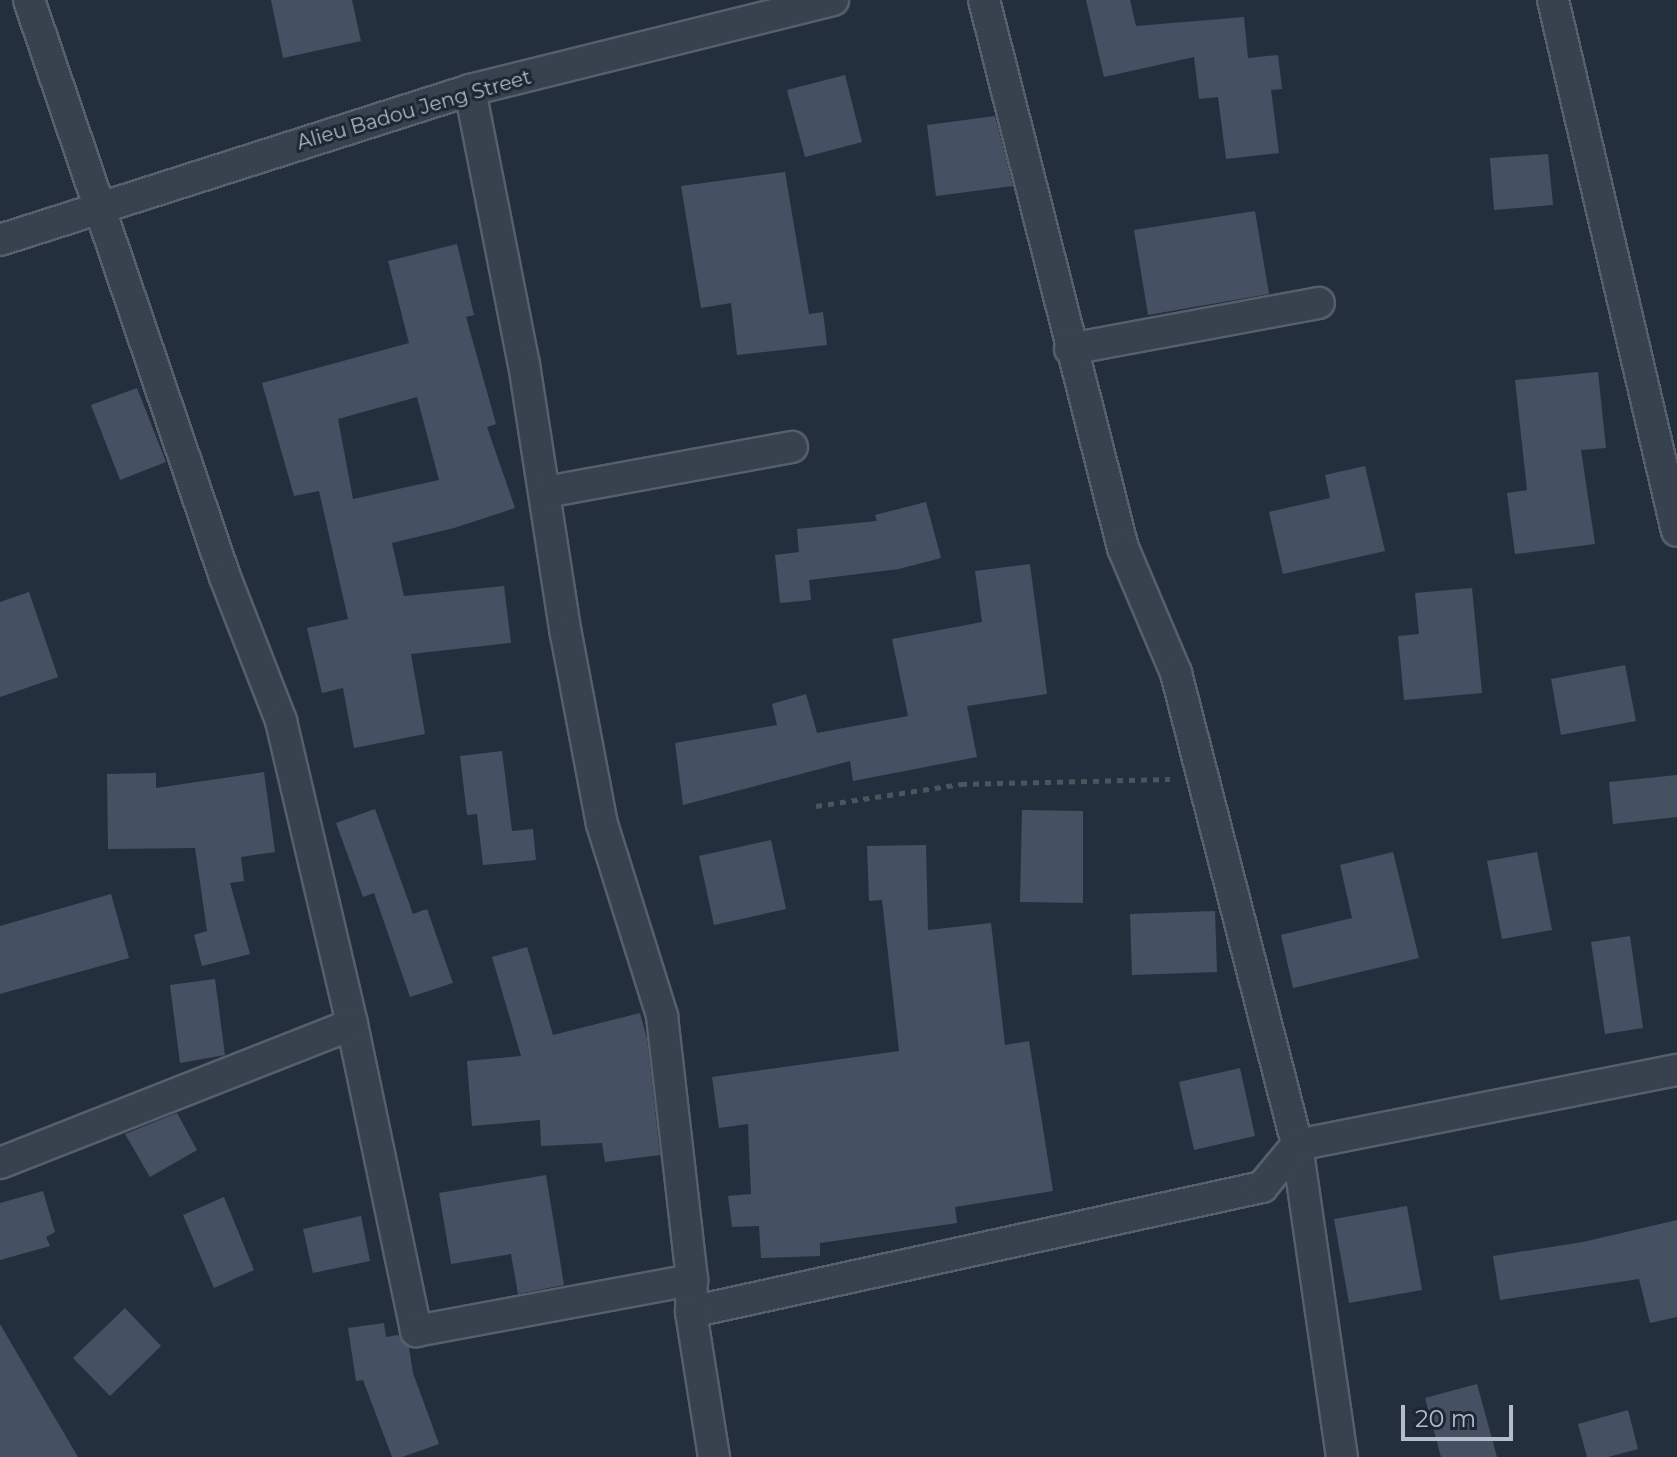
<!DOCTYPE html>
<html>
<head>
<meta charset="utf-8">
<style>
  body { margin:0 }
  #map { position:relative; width:1677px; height:1457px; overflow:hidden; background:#242f3e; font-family:Montserrat,sans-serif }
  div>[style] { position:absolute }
  .building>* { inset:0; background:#455162 }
  .path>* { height:5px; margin-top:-2.5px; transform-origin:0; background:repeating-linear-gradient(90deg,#44595c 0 6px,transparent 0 12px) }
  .roads { filter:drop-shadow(2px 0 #565f6c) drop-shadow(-2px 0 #565f6c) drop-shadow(0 2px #565f6c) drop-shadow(0 -2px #565f6c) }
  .minor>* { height:30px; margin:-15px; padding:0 15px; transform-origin:15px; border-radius:15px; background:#38414e }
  span { translate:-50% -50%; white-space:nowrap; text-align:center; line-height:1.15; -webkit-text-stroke:6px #1d2633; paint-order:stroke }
  .street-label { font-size:20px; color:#b4bcc9 }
  .scale { position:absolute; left:1401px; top:1405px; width:112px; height:36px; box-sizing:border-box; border:4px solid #b4bcc9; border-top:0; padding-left:10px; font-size:24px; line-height:28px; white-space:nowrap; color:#b4bcc9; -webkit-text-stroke:6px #1d2633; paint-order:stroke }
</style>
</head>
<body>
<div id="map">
  <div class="building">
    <div style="clip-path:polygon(271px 0,352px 0,361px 41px,283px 58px)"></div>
    <div style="clip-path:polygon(1086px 0,1130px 0,1136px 26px,1244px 17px,1248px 58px,1278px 55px,1282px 89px,1271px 90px,1279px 153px,1226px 159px,1218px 97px,1199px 99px,1194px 57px,1104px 77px)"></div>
    <div style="clip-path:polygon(845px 75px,862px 142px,805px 157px,787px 90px)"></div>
    <div style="clip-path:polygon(995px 116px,1013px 186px,936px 196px,927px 125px)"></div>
    <div style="clip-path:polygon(1548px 154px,1553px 205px,1494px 210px,1490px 158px)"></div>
    <div style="clip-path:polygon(785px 172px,809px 314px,823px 312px,827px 345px,737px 355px,731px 303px,701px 308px,681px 186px)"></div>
    <div style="clip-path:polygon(1255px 211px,1269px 294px,1148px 315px,1134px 230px)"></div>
    <div style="clip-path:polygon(evenodd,457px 244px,474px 315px,466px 317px,496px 424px,487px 427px,515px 508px,454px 528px,392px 543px,404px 596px,504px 586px,511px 643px,411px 654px,425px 734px,354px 748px,343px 688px,322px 693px,307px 628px,348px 619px,319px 491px,294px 496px,262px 383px,409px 343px,388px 261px,457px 244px,417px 397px,439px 480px,353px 499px,338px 419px,417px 397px)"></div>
    <div style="clip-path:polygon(1598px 372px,1606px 448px,1581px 450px,1595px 544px,1515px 554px,1507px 493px,1527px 490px,1515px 380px)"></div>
    <div style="clip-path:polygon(137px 388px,166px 462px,120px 480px,91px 405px)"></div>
    <div style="clip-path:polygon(1365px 466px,1385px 551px,1283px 574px,1269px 512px,1330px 498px,1325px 475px)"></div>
    <div style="clip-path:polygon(926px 502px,941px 558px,899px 569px,809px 580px,811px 600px,780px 603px,775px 555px,799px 552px,797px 529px,877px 521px,875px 515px)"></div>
    <div style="clip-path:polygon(1030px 564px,1047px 694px,967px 706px,977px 757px,853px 781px,850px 761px,683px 805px,675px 743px,777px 725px,772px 704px,806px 694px,817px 733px,908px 716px,892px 639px,982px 622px,975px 571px)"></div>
    <div style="clip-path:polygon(1472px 588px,1482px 693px,1404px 700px,1398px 636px,1419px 634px,1415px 593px)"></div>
    <div style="clip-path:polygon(29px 592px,58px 677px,0 697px,0 602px)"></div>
    <div style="clip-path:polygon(1625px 665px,1636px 721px,1561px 735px,1551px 679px)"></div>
    <div style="clip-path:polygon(502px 751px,512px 831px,533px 829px,536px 860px,483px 865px,477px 814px,467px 815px,460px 756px)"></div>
    <div style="clip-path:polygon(264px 772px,275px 852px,241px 857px,244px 881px,230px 883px,250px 954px,202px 966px,194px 935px,207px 931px,195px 848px,108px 849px,107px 774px,156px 773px,156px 788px)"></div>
    <div style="clip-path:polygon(1677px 775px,1677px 817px,1613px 824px,1609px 782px)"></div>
    <div style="clip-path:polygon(375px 809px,413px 914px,427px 909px,453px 983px,410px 997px,374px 893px,363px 897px,336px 823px)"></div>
    <div style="clip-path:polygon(1022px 810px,1083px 811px,1083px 903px,1020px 902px)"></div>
    <div style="clip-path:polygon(771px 840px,786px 909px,714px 925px,699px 856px)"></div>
    <div style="clip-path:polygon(926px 845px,928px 930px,991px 923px,1005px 1045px,1029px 1041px,1053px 1191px,955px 1207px,957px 1223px,820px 1243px,820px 1256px,761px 1258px,759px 1226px,732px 1227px,728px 1196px,751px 1194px,748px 1124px,719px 1128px,712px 1077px,899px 1051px,882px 900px,869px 901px,867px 846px)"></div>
    <div style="clip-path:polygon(1393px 852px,1419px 958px,1293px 988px,1281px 935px,1352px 918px,1340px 865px)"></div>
    <div style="clip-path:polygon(1537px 852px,1552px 930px,1502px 939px,1487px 861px)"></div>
    <div style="clip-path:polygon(111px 894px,129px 958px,0 994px,0 926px)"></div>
    <div style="clip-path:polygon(1215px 911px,1217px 972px,1132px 975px,1130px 914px)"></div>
    <div style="clip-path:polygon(1630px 936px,1643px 1028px,1605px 1034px,1591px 942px)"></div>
    <div style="clip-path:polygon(527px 947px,553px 1035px,640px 1013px,647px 1039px,660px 1155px,605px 1162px,602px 1143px,541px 1146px,540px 1120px,472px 1126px,467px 1061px,521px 1056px,492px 957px)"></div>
    <div style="clip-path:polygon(215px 979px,225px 1055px,180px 1063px,170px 985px)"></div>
    <div style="clip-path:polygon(1240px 1068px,1255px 1136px,1194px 1150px,1179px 1082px)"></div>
    <div style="clip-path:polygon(177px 1113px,197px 1150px,150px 1177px,125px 1134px)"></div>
    <div style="clip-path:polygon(546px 1175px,564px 1285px,518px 1294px,511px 1254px,451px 1264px,439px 1193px)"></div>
    <div style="clip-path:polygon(43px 1191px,55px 1232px,46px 1237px,50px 1246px,0 1260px,0 1203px)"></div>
    <div style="clip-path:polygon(224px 1197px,254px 1270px,214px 1288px,183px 1215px)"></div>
    <div style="clip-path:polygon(1407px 1206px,1422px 1290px,1349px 1303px,1334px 1219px)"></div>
    <div style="clip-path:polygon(361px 1216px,370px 1261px,313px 1273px,303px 1229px)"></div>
    <div style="clip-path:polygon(1677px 1220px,1677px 1317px,1650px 1323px,1639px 1279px,1500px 1300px,1493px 1256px,1583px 1242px)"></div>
    <div style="clip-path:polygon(125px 1308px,161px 1346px,110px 1396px,73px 1358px)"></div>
    <div style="clip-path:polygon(384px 1323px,386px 1337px,398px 1335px,409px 1348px,413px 1373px,439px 1444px,402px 1457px,392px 1457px,363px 1380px,356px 1381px,348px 1328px)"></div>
    <div style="clip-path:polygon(0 1324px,45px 1401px,78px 1457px,0 1457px)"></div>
    <div style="clip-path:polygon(1477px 1384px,1497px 1457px,1441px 1457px,1425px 1398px)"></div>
    <div style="clip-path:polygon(1628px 1410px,1638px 1449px,1608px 1457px,1587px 1457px,1578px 1424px)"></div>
  </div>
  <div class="path">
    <div style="left:816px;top:806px;width:147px;rotate:-8.6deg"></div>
    <div style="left:961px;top:784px;width:209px;rotate:-1.4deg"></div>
  </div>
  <div class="roads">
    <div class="minor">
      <div style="left:29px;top:0;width:609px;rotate:71.24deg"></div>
      <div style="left:225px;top:577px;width:155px;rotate:68.7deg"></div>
      <div style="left:281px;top:721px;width:311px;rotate:76.8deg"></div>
      <div style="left:352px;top:1024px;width:314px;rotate:78.2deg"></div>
      <div style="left:416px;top:1331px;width:281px;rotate:-10.5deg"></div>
      <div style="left:984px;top:0;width:565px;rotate:75.77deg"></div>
      <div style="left:1123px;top:548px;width:136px;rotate:67deg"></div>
      <div style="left:1176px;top:673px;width:487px;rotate:75.6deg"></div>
      <div style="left:1297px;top:1145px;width:315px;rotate:81.8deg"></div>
      <div style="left:1553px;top:0;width:545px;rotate:76.86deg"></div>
      <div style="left:470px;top:90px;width:279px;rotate:78.9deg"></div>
      <div style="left:524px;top:364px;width:273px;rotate:81.2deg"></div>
      <div style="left:566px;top:634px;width:193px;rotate:79.3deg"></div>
      <div style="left:602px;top:824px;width:201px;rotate:72.6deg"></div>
      <div style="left:662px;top:1016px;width:266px;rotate:83.5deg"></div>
      <div style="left:692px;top:1280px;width:32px;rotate:92deg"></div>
      <div style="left:691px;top:1312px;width:585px;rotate:-12.35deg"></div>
      <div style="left:1262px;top:1187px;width:55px;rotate:-50.2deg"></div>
      <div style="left:1297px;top:1145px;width:387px;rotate:-11.2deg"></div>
      <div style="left:0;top:240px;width:493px;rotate:-17.7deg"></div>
      <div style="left:470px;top:90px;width:374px;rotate:-13.9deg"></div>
      <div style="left:1070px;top:349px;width:253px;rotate:-10.5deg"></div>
      <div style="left:546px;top:492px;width:250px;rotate:-10.4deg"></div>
      <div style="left:0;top:1163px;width:378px;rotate:-21.5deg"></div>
      <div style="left:691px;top:1312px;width:147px;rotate:81deg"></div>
    </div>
  </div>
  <div class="street-label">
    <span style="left:414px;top:110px;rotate:-16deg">Alieu Badou Jeng Street</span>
  </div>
  <div class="scale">20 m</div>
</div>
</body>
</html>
